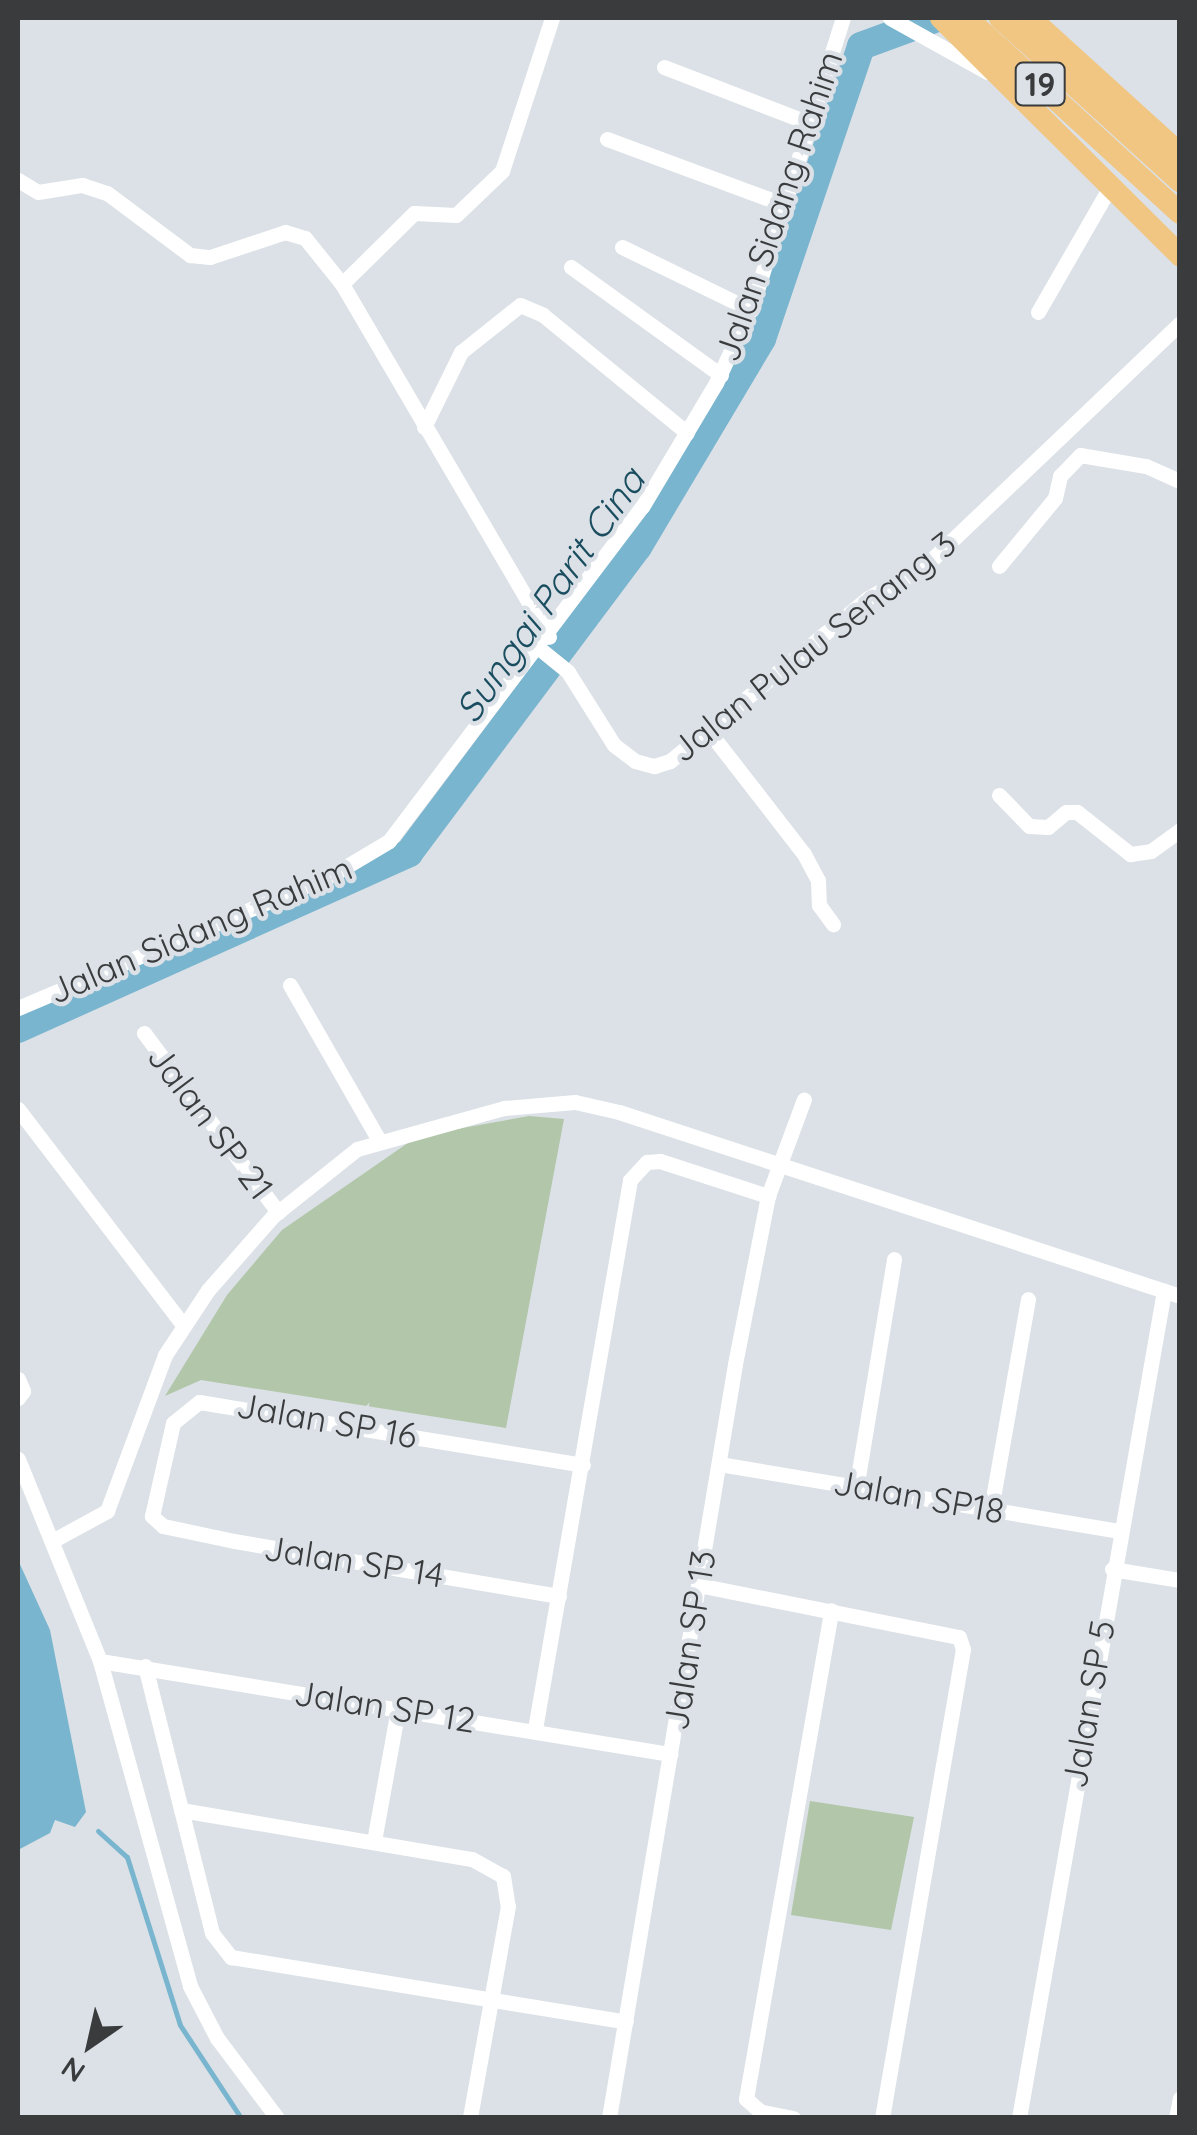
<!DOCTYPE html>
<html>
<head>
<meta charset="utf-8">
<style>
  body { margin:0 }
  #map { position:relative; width:1197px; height:2135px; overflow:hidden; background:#dbe1e6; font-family:Quicksand,sans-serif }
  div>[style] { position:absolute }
  .green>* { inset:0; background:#b2c6aa }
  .water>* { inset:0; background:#79b5cf }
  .stream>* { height:5px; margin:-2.5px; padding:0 2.5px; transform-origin:2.5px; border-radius:2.5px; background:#79b5cf }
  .river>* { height:28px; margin:-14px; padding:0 14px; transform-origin:14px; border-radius:14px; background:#79b5cf }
  .minor>* { height:15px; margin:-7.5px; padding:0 7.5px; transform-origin:7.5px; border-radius:7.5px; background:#fff }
  .highway>* { height:22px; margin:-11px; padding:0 11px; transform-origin:11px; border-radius:11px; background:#f1c682 }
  span { translate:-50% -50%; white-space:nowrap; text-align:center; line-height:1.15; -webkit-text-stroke:9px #dbe1e6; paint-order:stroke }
  .shield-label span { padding:2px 8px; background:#dbe1e6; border:2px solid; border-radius:8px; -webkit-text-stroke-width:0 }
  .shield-label { font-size:32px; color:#393b3d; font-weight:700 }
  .street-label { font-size:35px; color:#393b3d }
  .water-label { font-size:38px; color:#1b4d60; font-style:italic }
  .frame { position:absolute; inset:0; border:20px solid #393b3d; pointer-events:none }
  .north { position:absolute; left:40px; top:1995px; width:100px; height:100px; -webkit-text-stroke:8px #dbe1e6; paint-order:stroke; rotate:214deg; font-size:28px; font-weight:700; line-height:40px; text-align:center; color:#393b3d }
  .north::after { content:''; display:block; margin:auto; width:35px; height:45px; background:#393b3d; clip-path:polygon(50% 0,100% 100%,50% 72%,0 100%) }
</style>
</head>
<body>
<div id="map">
  <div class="green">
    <div style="clip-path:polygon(529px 1116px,564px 1119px,506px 1428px,201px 1380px,165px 1396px,227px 1295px,282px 1230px,418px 1136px)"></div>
    <div style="clip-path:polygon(810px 1801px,914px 1817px,891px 1930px,791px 1915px)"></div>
  </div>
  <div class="water">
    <div style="clip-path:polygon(18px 1560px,50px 1630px,86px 1812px,75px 1827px,55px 1820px,50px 1833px,18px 1850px)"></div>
  </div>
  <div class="stream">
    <div style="left:98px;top:1831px;width:39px;rotate:42deg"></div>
    <div style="left:127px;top:1857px;width:176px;rotate:72.5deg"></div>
    <div style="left:180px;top:2025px;width:111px;rotate:56.7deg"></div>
  </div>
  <div class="river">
    <div style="left:18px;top:1029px;width:429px;rotate:-24.2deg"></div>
    <div style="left:409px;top:853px;width:382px;rotate:-53.2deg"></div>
    <div style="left:638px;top:547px;width:242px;rotate:-59.2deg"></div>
    <div style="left:762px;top:339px;width:309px;rotate:-71.3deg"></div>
    <div style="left:861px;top:46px;width:81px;rotate:-20.2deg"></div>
  </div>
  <div class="minor">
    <div style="left:890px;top:18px;width:111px;rotate:29.1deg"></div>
    <div style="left:664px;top:67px;width:155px;rotate:21.1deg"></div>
    <div style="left:607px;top:139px;width:188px;rotate:20.3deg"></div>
    <div style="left:18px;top:180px;width:23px;rotate:31deg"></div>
    <div style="left:38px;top:192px;width:45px;rotate:-9deg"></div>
    <div style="left:82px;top:185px;width:26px;rotate:18deg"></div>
    <div style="left:107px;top:193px;width:104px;rotate:36.8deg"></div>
    <div style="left:190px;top:255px;width:20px;rotate:6deg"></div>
    <div style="left:210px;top:257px;width:79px;rotate:-18.4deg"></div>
    <div style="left:285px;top:232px;width:21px;rotate:17deg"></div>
    <div style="left:305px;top:238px;width:59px;rotate:51.2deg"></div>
    <div style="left:342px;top:284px;width:409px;rotate:59.6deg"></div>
    <div style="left:622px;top:247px;width:144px;rotate:26deg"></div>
    <div style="left:571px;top:267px;width:185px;rotate:35.8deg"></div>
    <div style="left:342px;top:284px;width:101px;rotate:-44.6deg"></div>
    <div style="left:414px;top:213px;width:42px;rotate:2.7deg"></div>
    <div style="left:456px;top:215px;width:64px;rotate:-43.7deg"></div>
    <div style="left:502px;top:171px;width:161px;rotate:-71.9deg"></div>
    <div style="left:1038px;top:312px;width:144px;rotate:-60.1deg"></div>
    <div style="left:424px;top:427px;width:84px;rotate:-63.7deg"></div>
    <div style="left:461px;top:352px;width:75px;rotate:-38.5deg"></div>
    <div style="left:520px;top:305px;width:25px;rotate:23deg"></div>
    <div style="left:543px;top:315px;width:186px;rotate:39.3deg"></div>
    <div style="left:999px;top:566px;width:88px;rotate:-50.5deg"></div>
    <div style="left:1055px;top:498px;width:23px;rotate:-77deg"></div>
    <div style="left:1060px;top:476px;width:29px;rotate:-46deg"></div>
    <div style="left:1080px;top:455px;width:67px;rotate:9.5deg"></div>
    <div style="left:1146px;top:466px;width:37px;rotate:24deg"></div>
    <div style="left:540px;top:649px;width:36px;rotate:39deg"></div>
    <div style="left:568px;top:672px;width:86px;rotate:57.8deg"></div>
    <div style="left:614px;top:745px;width:26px;rotate:37deg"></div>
    <div style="left:635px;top:761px;width:20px;rotate:15deg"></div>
    <div style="left:654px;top:766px;width:17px;rotate:-17deg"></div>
    <div style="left:670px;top:761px;width:256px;rotate:-39.5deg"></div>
    <div style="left:868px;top:598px;width:65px;rotate:-29.3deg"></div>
    <div style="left:925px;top:566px;width:352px;rotate:-43.6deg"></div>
    <div style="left:707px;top:729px;width:158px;rotate:52.2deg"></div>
    <div style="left:804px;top:854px;width:30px;rotate:62deg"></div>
    <div style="left:818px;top:880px;width:25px;rotate:88deg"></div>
    <div style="left:819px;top:905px;width:24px;rotate:54deg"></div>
    <div style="left:999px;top:795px;width:43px;rotate:45.9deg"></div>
    <div style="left:1029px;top:826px;width:19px;rotate:3deg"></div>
    <div style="left:1048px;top:827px;width:23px;rotate:-40deg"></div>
    <div style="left:1066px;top:812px;width:11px"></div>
    <div style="left:1077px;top:812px;width:68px;rotate:38.4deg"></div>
    <div style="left:1130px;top:854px;width:21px;rotate:-8deg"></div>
    <div style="left:1151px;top:851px;width:36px;rotate:-36deg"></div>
    <div style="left:290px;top:985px;width:181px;rotate:60.2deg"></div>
    <div style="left:18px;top:1008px;width:341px;rotate:-23deg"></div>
    <div style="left:332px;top:875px;width:66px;rotate:-30.8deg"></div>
    <div style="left:389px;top:841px;width:419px;rotate:-52.9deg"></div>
    <div style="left:642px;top:507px;width:144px;rotate:-59.2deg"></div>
    <div style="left:716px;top:383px;width:88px;rotate:-65.2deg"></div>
    <div style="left:753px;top:303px;width:299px;rotate:-72.5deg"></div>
    <div style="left:144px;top:1033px;width:224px;rotate:53.2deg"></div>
    <div style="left:18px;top:1109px;width:272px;rotate:52.6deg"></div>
    <div style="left:18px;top:1379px;width:13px;rotate:67deg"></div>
    <div style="left:23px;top:1391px;width:9px;rotate:126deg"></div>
    <div style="left:18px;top:1459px;width:218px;rotate:67.9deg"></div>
    <div style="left:100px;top:1661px;width:337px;rotate:74.5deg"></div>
    <div style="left:190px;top:1986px;width:59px;rotate:62.6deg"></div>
    <div style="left:217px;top:2038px;width:100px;rotate:53.1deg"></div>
    <div style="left:719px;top:1464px;width:405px;rotate:9.5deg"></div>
    <div style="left:857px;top:1483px;width:227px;rotate:-80.6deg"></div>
    <div style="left:991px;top:1509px;width:213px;rotate:-80deg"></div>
    <div style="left:52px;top:1541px;width:63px;rotate:-28.6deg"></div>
    <div style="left:107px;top:1511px;width:166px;rotate:-69.6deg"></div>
    <div style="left:165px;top:1355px;width:78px;rotate:-56.5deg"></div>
    <div style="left:208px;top:1290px;width:98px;rotate:-48.7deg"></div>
    <div style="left:273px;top:1216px;width:107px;rotate:-38.6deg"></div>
    <div style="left:357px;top:1149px;width:153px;rotate:-15.6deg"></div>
    <div style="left:504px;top:1108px;width:71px;rotate:-4.8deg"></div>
    <div style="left:575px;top:1102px;width:45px;rotate:12.8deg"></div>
    <div style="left:619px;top:1112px;width:590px;rotate:18.16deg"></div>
    <div style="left:1112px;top:1569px;width:69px;rotate:9.2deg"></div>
    <div style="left:698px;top:1585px;width:266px;rotate:11.3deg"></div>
    <div style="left:959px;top:1637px;width:13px;rotate:72deg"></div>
    <div style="left:963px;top:1649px;width:476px;rotate:99.8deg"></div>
    <div style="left:559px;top:1596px;width:330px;rotate:-170.4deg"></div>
    <div style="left:234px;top:1541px;width:73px;rotate:-168.1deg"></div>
    <div style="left:163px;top:1526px;width:15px;rotate:-138deg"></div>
    <div style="left:152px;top:1516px;width:95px;rotate:-77.3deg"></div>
    <div style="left:173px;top:1423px;width:33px;rotate:-39deg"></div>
    <div style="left:199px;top:1402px;width:389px;rotate:9.3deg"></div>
    <div style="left:100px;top:1661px;width:578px;rotate:9.27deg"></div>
    <div style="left:145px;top:1666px;width:275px;rotate:75.9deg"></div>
    <div style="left:212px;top:1933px;width:31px;rotate:52deg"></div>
    <div style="left:231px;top:1957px;width:400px;rotate:9.3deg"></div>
    <div style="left:535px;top:1729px;width:557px;rotate:-80.18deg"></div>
    <div style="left:630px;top:1180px;width:25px;rotate:-47deg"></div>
    <div style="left:647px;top:1162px;width:13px;rotate:-4deg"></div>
    <div style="left:660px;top:1161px;width:114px;rotate:18deg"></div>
    <div style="left:181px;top:1810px;width:295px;rotate:9.6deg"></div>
    <div style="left:472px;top:1859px;width:35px;rotate:29deg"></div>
    <div style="left:503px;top:1876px;width:30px;rotate:81deg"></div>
    <div style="left:508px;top:1906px;width:215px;rotate:100.2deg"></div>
    <div style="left:374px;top:1841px;width:134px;rotate:-79.7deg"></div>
    <div style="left:609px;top:2118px;width:764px;rotate:-80.51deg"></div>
    <div style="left:735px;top:1364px;width:171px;rotate:-78.9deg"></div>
    <div style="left:768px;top:1196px;width:103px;rotate:-69.6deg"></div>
    <div style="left:793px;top:2118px;width:33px;rotate:-169deg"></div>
    <div style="left:761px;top:2112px;width:20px;rotate:-139deg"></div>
    <div style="left:746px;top:2099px;width:496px;rotate:-80.1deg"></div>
    <div style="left:1019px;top:2118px;width:840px;rotate:-80.06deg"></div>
    <div style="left:1176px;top:2118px;width:20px;rotate:-79deg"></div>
  </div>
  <div class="highway">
    <div style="left:941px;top:18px;width:337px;rotate:44.8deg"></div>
    <div style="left:967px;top:18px;width:289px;rotate:42.5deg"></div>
    <div style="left:1000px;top:18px;width:243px;rotate:42.2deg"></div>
    <div style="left:1030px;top:18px;width:202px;rotate:42.2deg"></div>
  </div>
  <div class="shield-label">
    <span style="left:1040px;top:84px">19</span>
  </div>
  <div class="street-label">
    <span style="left:778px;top:206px;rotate:-71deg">Jalan Sidang Rahim</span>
    <span style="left:813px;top:646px;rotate:-38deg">Jalan Pulau Senang 3</span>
    <span style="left:200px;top:929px;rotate:-23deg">Jalan Sidang Rahim</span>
    <span style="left:211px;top:1122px;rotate:53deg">Jalan SP 21</span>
    <span style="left:327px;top:1420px;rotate:10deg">Jalan SP 16</span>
    <span style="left:919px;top:1496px;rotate:10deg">Jalan SP18</span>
    <span style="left:354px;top:1561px;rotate:9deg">Jalan SP 14</span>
    <span style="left:689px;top:1640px;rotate:-81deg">Jalan SP 13</span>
    <span style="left:1088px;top:1704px;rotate:-80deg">Jalan SP 5</span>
    <span style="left:385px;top:1706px;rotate:9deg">Jalan SP 12</span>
  </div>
  <div class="water-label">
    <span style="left:550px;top:595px;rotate:-55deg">Sungai Parit Cina</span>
  </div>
  <div class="frame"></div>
  <div class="north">N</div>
</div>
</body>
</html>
